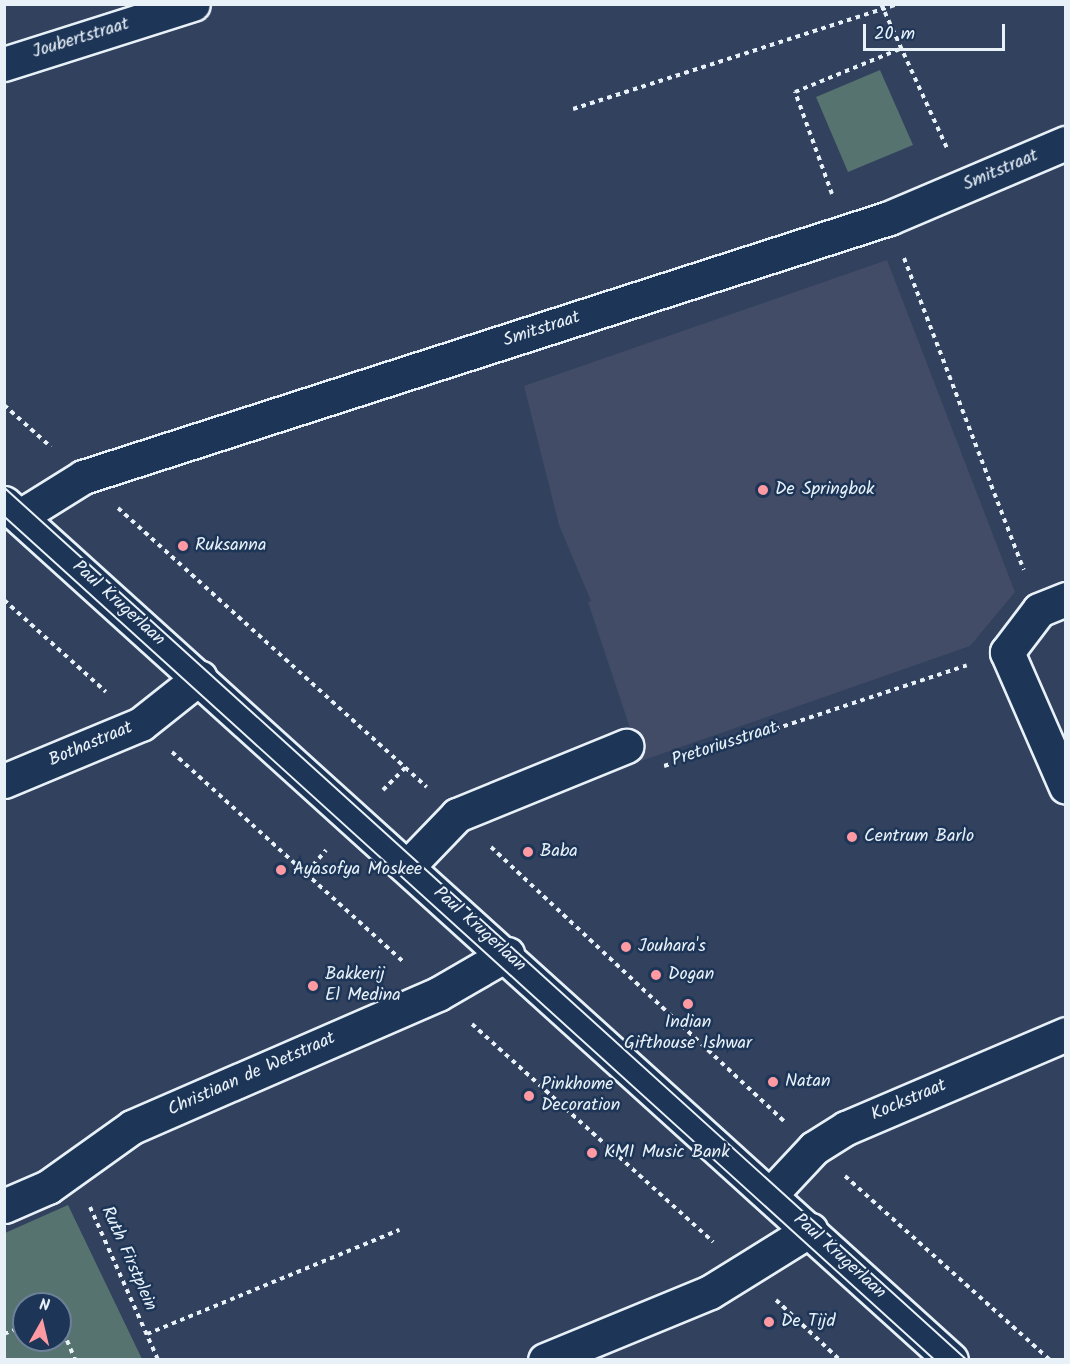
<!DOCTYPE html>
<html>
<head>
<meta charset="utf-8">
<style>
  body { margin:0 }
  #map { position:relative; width:1070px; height:1364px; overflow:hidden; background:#31415e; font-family:Kalam,sans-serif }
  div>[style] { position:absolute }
  .built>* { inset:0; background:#424c66 }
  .green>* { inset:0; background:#567370 }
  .path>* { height:4px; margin-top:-2px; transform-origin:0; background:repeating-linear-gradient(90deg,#e8f1f8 0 4.5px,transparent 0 9px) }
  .roads { filter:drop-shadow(2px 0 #e8f1f8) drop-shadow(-2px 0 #e8f1f8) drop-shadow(0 2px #e8f1f8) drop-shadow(0 -2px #e8f1f8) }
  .minor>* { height:33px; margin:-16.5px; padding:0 16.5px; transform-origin:16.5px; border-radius:16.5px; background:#1d3557 }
  .tram>* { height:1.5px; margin:-0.75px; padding:0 0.75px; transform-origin:0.75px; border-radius:0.75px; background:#e8f1f8 }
  .dots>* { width:16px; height:16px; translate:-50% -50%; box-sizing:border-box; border:3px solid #1d3557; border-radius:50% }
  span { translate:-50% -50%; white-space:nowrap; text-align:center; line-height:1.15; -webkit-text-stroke:5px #1d3557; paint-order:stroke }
  .street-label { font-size:18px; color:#e8f1f8 }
  .poi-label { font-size:18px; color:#e8f1f8 }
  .left { translate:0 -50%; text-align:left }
  .frame { position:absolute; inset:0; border:6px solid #e8f1f8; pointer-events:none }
  .north { position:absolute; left:12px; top:1292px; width:60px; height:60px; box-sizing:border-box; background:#1d3557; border:2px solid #6e8097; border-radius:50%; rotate:8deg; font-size:16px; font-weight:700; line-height:24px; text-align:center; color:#e8f1f8 }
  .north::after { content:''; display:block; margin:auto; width:21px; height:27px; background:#ff9aa2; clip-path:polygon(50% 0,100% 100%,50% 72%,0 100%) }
  .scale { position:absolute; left:863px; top:24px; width:142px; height:27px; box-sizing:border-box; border:3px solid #e8f1f8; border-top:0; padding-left:8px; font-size:18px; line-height:21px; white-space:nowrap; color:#e8f1f8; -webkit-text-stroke:4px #1d3557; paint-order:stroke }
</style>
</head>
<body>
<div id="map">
  <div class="built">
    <div style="clip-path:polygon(887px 260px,1015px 592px,970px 646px,641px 761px,588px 602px,591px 601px,559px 525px,524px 386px)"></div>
  </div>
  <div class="green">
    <div style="clip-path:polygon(880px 70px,913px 145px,848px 172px,816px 97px)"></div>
    <div style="clip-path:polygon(evenodd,68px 1205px,142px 1359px,5px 1359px,5px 1233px,68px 1205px,24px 1304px,60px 1304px,60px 1340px,24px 1340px,24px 1304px)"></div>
  </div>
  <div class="path">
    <div style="left:881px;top:4px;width:158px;rotate:65.4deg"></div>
    <div style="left:573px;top:109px;width:342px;rotate:-17.9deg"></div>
    <div style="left:832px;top:194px;width:109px;rotate:-109.9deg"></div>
    <div style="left:795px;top:92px;width:113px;rotate:-22.3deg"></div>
    <div style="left:904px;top:258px;width:334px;rotate:69deg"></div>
    <div style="left:4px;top:405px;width:63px;rotate:41.8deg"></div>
    <div style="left:118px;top:508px;width:416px;rotate:42.1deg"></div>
    <div style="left:4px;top:600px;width:137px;rotate:42deg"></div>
    <div style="left:172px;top:752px;width:313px;rotate:42.2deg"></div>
    <div style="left:664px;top:766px;width:319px;rotate:-18.4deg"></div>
    <div style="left:383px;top:790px;width:33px;rotate:-45deg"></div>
    <div style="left:491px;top:847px;width:401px;rotate:43.1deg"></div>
    <div style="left:307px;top:872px;width:29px;rotate:-49deg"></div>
    <div style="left:472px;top:1024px;width:325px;rotate:42.1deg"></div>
    <div style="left:845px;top:1176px;width:275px;rotate:41.9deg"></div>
    <div style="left:90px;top:1207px;width:167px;rotate:66deg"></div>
    <div style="left:776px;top:1300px;width:88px;rotate:43.2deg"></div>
    <div style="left:60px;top:1324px;width:39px;rotate:67deg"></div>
    <div style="left:4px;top:1334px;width:22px;rotate:-22deg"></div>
    <div style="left:147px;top:1334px;width:273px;rotate:-22.4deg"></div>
  </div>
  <div class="roads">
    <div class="minor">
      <div style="left:4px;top:64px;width:198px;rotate:-17.6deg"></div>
      <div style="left:4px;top:503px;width:1277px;rotate:42.14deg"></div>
      <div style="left:22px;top:519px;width:12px;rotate:-48deg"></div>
      <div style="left:30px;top:510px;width:62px;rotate:-31.9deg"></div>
      <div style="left:83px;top:477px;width:847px;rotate:-17.81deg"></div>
      <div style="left:889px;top:218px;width:192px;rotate:-23deg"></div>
      <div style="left:1066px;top:599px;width:29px;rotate:158deg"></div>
      <div style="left:1039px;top:610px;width:53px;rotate:127.3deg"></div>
      <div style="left:1007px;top:652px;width:147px;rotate:66.4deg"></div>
      <div style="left:4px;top:781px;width:148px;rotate:-22.6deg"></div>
      <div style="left:141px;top:724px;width:75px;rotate:-38.5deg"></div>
      <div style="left:408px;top:866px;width:71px;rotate:-46.1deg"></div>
      <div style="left:457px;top:815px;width:183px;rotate:-22.2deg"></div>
      <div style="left:771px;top:1194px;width:63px;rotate:-46.9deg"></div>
      <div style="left:814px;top:1148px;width:38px;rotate:-32deg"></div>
      <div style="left:846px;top:1128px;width:239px;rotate:-23.1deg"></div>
      <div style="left:4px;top:1206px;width:48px;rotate:-23.4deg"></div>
      <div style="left:48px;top:1187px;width:103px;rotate:-35.5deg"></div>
      <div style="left:132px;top:1127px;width:334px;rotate:-23.5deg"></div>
      <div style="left:438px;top:994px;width:80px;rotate:-30.1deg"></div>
      <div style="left:545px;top:1360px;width:178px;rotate:-22.4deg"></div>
      <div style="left:710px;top:1292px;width:118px;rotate:-31.8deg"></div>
    </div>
  </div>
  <div class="tram">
    <div style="left:4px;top:487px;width:1300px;rotate:42.19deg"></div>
    <div style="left:4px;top:516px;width:1257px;rotate:42.19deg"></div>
  </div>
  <div class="dots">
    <div style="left:763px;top:490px;background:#ff9aa2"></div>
    <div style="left:183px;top:546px;background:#ff9aa2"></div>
    <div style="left:852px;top:837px;background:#ff9aa2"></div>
    <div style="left:528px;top:852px;background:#ff9aa2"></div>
    <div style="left:281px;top:870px;background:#ff9aa2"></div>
    <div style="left:626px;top:947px;background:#ff9aa2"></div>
    <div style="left:656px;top:975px;background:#ff9aa2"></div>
    <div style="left:313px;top:986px;background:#ff9aa2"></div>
    <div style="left:688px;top:1004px;background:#ff9aa2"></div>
    <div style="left:773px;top:1082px;background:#ff9aa2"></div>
    <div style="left:529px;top:1096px;background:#ff9aa2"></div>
    <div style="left:592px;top:1153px;background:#ff9aa2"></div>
    <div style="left:769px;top:1322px;background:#ff9aa2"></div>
  </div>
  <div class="street-label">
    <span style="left:81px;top:39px;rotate:-17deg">Joubertstraat</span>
    <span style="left:1001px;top:171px;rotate:-23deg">Smitstraat</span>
    <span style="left:542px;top:330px;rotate:-18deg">Smitstraat</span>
    <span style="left:118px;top:604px;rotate:42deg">Paul Krugerlaan</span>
    <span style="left:91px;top:745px;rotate:-23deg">Bothastraat</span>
    <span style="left:725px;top:745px;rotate:-18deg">Pretoriusstraat</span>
    <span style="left:479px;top:930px;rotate:42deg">Paul Krugerlaan</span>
    <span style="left:252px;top:1075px;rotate:-24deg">Christiaan de Wetstraat</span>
    <span style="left:909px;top:1101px;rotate:-23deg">Kockstraat</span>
    <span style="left:839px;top:1257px;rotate:42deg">Paul Krugerlaan</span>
    <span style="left:128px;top:1259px;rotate:66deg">Ruth Firstplein</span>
  </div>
  <div class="poi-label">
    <span class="left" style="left:775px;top:490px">De Springbok</span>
    <span class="left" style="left:195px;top:546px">Ruksanna</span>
    <span class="left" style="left:864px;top:837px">Centrum Barlo</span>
    <span class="left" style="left:540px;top:852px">Baba</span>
    <span class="left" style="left:293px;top:870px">Ayasofya Moskee</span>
    <span class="left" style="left:638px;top:947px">Jouhara's</span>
    <span class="left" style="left:668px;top:975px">Dogan</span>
    <span class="left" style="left:325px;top:986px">Bakkerij<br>El Medina</span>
    <span style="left:688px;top:1034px">Indian<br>Gifthouse Ishwar</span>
    <span class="left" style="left:785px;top:1082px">Natan</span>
    <span class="left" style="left:541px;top:1096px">Pinkhome<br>Decoration</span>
    <span class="left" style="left:604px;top:1153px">KMI Music Bank</span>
    <span class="left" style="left:781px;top:1322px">De Tijd</span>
  </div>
  <div class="frame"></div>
  <div class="north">N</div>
  <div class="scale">20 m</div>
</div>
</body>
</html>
